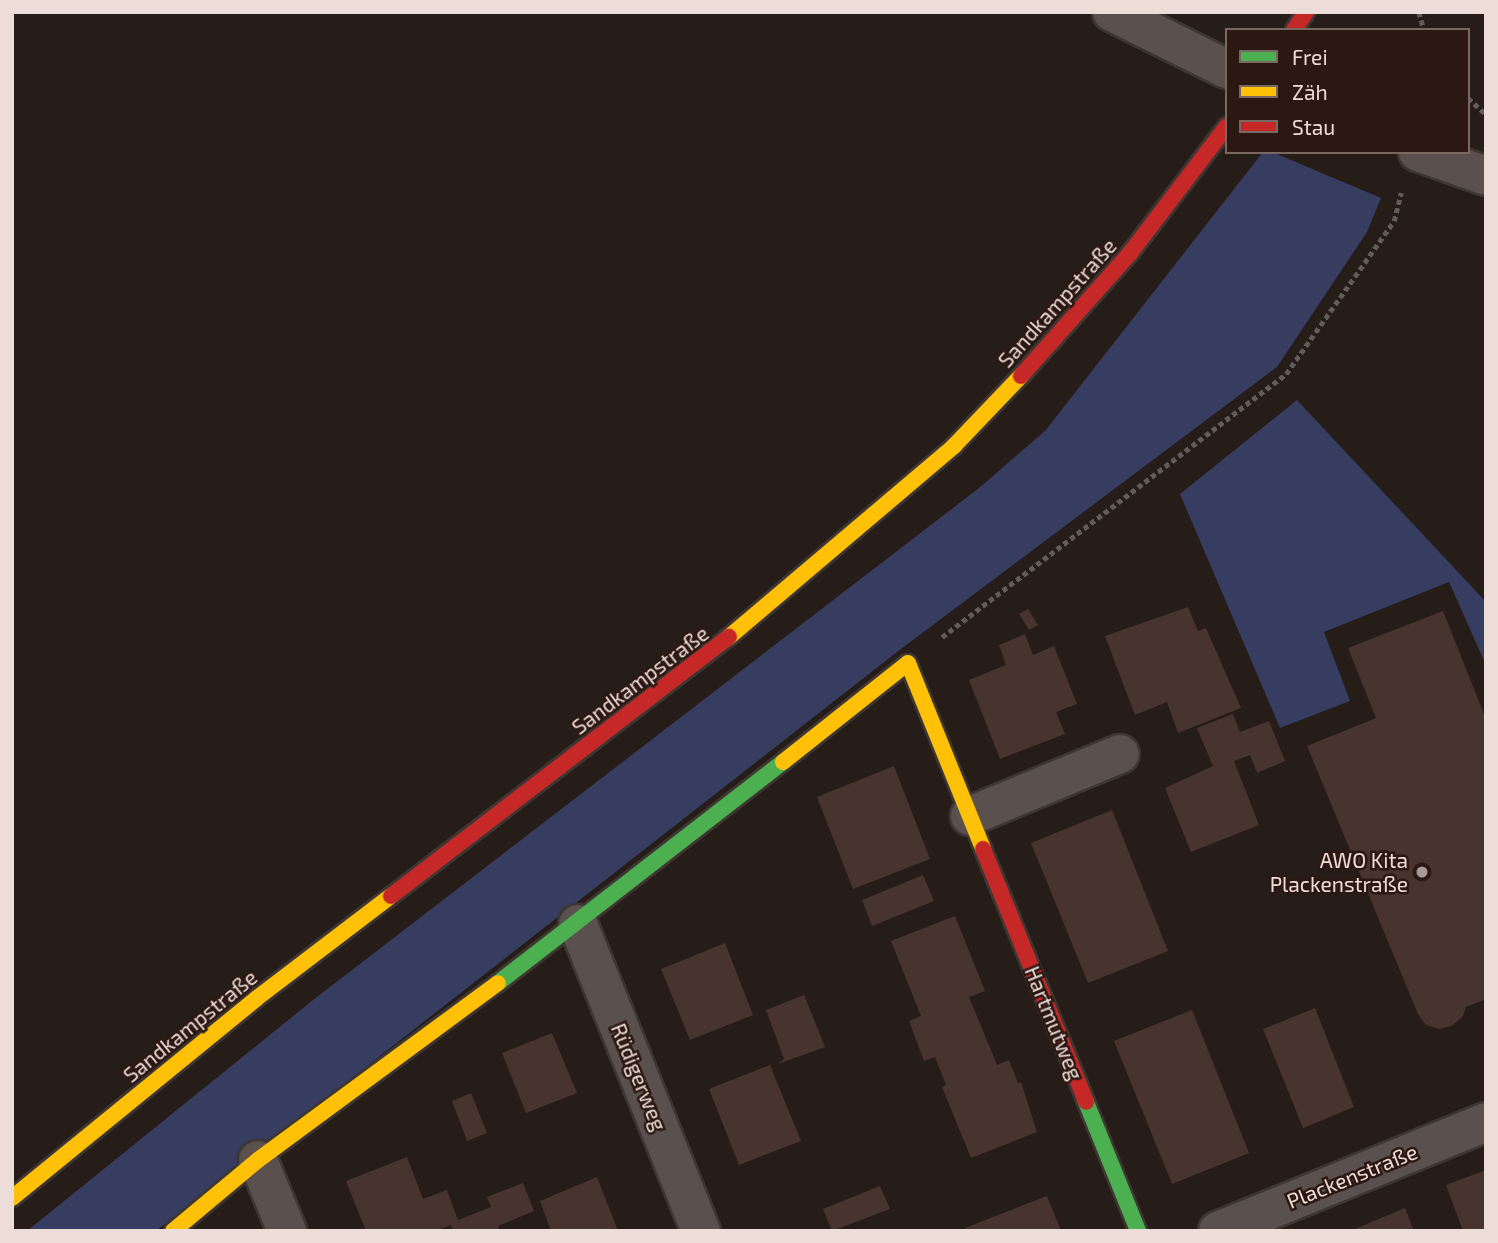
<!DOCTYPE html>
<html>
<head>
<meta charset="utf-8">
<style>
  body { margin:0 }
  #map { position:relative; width:1498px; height:1243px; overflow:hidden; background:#261c18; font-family:"Exo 2",sans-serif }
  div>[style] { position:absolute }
  .green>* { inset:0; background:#373d60 }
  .building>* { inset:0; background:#47342f }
  .path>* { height:4.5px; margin-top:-2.25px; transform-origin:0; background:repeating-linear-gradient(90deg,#625b59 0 5px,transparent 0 8.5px) }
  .roads { filter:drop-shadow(2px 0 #3e3633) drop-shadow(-2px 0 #3e3633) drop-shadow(0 2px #3e3633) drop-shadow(0 -2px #3e3633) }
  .street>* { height:38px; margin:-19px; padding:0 19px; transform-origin:19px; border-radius:19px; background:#5a514e }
  .fast>* { height:16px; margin:-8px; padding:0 8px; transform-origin:8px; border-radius:8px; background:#4caf50 }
  .slow>* { height:16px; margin:-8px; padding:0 8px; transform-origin:8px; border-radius:8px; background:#ffc107 }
  .jam>* { height:16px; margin:-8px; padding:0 8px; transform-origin:8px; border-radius:8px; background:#c62828 }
  .dots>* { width:19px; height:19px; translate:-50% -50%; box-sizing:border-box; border:4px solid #2c1812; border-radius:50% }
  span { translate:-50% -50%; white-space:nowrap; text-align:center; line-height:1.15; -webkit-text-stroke:5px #2c1812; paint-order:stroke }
  .street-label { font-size:21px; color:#ecddd9 }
  .poi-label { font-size:21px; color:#ecddd9 }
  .right { translate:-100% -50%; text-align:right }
  .frame { position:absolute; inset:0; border:14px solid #ecddd9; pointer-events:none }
  .legend { position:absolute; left:1225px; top:28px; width:245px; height:126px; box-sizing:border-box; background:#2c1812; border:2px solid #796762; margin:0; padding:9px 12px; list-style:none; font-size:21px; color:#ecddd9 }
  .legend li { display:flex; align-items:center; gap:14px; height:35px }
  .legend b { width:35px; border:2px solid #796762 }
</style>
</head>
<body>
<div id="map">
  <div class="green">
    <div style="clip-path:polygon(1263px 152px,1272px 152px,1381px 198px,1367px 232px,1277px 367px,897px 652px,156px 1231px,27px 1231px,313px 1000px,979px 488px,1045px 431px)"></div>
    <div style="clip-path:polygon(1297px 400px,1486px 602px,1486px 665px,1449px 582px,1324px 632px,1350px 701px,1280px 728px,1180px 494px)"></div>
  </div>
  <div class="building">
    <div style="clip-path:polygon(1188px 607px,1198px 631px,1206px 628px,1241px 708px,1178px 733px,1167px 702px,1135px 715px,1105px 636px)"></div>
    <div style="clip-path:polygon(1028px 609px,1038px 625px,1029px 630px,1019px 614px)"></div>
    <div style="clip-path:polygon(1443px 611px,1486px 719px,1486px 999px,1466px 1007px,1463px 1016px,1452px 1026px,1439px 1029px,1426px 1025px,1418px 1014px,1307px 746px,1376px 718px,1348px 648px)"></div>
    <div style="clip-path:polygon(1025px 634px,1033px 655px,1054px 646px,1077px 704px,1056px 712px,1065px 734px,1000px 759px,969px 680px,1006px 665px,999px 645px)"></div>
    <div style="clip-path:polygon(1233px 714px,1240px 732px,1269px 721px,1285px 761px,1257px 773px,1250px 755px,1234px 761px,1259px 825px,1191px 852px,1165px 788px,1213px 766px,1197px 728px)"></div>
    <div style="clip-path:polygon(894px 766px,930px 859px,853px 889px,817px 797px)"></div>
    <div style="clip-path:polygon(1112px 810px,1168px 951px,1088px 983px,1031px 843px)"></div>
    <div style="clip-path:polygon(923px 875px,934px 901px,872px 926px,862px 900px)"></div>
    <div style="clip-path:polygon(955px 916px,985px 991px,969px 997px,997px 1065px,1009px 1060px,1018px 1083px,1021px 1082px,1037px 1132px,971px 1158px,942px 1087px,946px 1085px,935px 1057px,924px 1061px,909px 1021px,921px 1016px,891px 941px)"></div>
    <div style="clip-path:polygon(725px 943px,753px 1015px,690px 1040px,661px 969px)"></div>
    <div style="clip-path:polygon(804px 995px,825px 1047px,778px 1064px,784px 1059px,766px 1010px)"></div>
    <div style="clip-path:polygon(1315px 1008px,1354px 1107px,1303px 1128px,1263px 1029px)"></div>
    <div style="clip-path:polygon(1192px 1010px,1249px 1153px,1172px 1184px,1114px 1041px)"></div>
    <div style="clip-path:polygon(552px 1033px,577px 1093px,526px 1113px,502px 1053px)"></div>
    <div style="clip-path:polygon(770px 1065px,801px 1141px,739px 1165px,709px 1089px)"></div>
    <div style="clip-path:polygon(471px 1093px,487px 1133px,467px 1141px,452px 1101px)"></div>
    <div style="clip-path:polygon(407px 1157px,423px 1199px,447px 1190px,458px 1220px,491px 1207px,487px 1197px,523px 1183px,534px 1211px,498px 1226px,500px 1231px,453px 1231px,451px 1225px,435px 1231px,366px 1231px,346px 1181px)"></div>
    <div style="clip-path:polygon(1486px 1170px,1486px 1231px,1463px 1231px,1446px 1185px)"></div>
    <div style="clip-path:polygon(597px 1177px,618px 1231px,551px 1231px,540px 1201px)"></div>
    <div style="clip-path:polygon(880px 1186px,890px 1209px,832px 1231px,823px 1209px)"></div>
    <div style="clip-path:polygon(1047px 1196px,1061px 1231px,966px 1231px,965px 1228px)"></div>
    <div style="clip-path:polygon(1405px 1208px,1414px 1231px,1350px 1231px)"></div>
  </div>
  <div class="path">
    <div style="left:1419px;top:12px;width:19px;rotate:74deg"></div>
    <div style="left:1468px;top:98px;width:24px;rotate:42deg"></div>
    <div style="left:942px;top:637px;width:433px;rotate:-37.4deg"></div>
    <div style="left:1286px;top:374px;width:187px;rotate:-54.8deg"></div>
    <div style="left:1394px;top:221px;width:29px;rotate:-76deg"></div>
  </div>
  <div class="roads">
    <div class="street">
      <div style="left:1112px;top:12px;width:128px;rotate:26.4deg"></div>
      <div style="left:1418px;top:152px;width:72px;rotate:19.4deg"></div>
      <div style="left:970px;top:816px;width:162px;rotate:-22.5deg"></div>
      <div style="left:578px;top:924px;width:331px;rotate:68.2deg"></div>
      <div style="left:258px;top:1160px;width:77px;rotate:67.8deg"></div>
      <div style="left:1218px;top:1231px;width:289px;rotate:-22.1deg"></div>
    </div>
    <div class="fast">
      <div style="left:498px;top:983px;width:361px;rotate:-37.8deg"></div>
      <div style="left:1086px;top:1102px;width:139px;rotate:68deg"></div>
    </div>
    <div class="slow">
      <div style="left:729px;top:637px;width:295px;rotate:-40.3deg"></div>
      <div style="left:954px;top:446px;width:97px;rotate:-46.3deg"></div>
      <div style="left:783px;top:762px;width:159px;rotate:-38.4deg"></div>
      <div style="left:908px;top:663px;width:201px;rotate:68deg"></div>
      <div style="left:12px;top:1198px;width:316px;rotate:-39.2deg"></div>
      <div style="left:257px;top:998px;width:168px;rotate:-37.3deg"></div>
      <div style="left:173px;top:1231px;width:111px;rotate:-39.9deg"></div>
      <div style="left:258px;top:1160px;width:298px;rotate:-36.4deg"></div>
    </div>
    <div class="jam">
      <div style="left:1294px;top:30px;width:22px;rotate:-56deg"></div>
      <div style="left:1021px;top:376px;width:166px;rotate:-48.4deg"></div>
      <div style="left:1131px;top:252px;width:158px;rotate:-52.7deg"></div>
      <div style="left:983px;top:849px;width:273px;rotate:67.8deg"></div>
      <div style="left:391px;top:896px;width:426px;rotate:-37.5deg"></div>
    </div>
  </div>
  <div class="dots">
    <div style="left:1422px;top:872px;background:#a79995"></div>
  </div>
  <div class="street-label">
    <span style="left:1057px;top:303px;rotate:-48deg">Sandkampstraße</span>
    <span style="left:640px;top:680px;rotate:-37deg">Sandkampstraße</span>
    <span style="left:1054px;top:1023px;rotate:68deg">Hartmutweg</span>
    <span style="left:190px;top:1026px;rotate:-39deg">Sandkampstraße</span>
    <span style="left:639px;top:1077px;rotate:68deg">Rüdigerweg</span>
    <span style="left:1352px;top:1176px;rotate:-22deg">Plackenstraße</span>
  </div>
  <div class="poi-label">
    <span class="right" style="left:1408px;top:872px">AWO Kita<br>Plackenstraße</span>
  </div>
  <div class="frame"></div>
  <ul class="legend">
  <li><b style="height:9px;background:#4caf50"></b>Frei</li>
  <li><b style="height:9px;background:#ffc107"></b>Zäh</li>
  <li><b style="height:9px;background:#c62828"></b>Stau</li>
  </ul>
</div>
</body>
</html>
